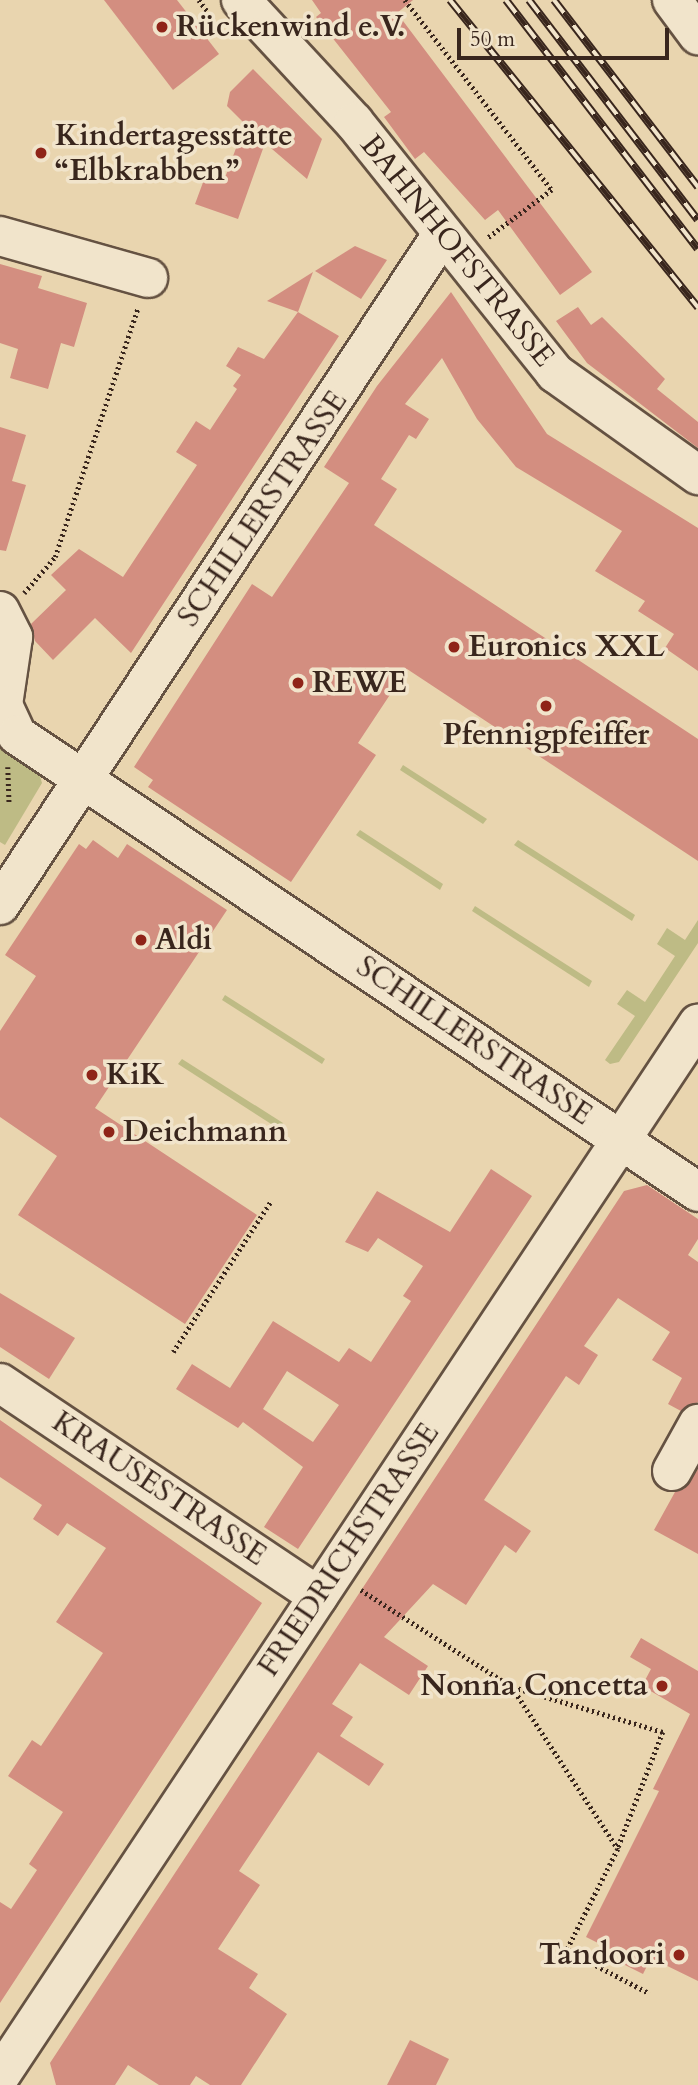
<!DOCTYPE html>
<html>
<head>
<meta charset="utf-8">
<style>
  body { margin:0 }
  #map { position:relative; width:698px; height:2085px; overflow:hidden; background:#e9d5af; font-family:Cardo,serif }
  div>[style] { position:absolute }
  .green>* { inset:0; background:#bebb85 }
  .building>* { inset:0; background:#d38e80 }
  .path>* { height:4.5px; margin-top:-2.25px; transform-origin:0; background:repeating-linear-gradient(90deg,#39261d 0 2px,transparent 0 5.5px) }
  .roads { filter:drop-shadow(2px 0 #655242) drop-shadow(-2px 0 #655242) drop-shadow(0 2px #655242) drop-shadow(0 -2px #655242) }
  .minor>* { height:38px; margin:-19px; padding:0 19px; transform-origin:19px; border-radius:19px; background:#f1e4cb }
  .rail>* { height:8px; margin-top:-4px; transform-origin:0; background:repeating-linear-gradient(90deg,#f1e4cb 0 16px,#39261d 0 32px); box-sizing:border-box; border-block:2px solid #39261d }
  .dots>* { width:19px; height:19px; translate:-50% -50%; box-sizing:border-box; border:4px solid #f1e4cb; border-radius:50% }
  span { translate:-50% -50%; white-space:nowrap; text-align:center; line-height:1.15; -webkit-text-stroke:7px #f1e4cb; paint-order:stroke }
  .poi-label { font-size:30px; color:#39261d; font-weight:700 }
  .left { translate:0 -50%; text-align:left }
  .right { translate:-100% -50%; text-align:right }
  .street-label { font-size:30px; color:#39261d }
  .scale { position:absolute; left:457px; top:28px; width:212px; height:32px; box-sizing:border-box; border:4px solid #39261d; border-top:0; padding-left:9px; font-size:21px; line-height:24px; white-space:nowrap; color:#39261d; -webkit-text-stroke:5px #f1e4cb; paint-order:stroke }
</style>
</head>
<body>
<div id="map">
  <div class="green">
    <div style="clip-path:polygon(0 742px,39px 773px,42px 783px,5px 845px,0 842px)"></div>
    <div style="clip-path:polygon(403px 765px,487px 819px,483px 824px,400px 770px)"></div>
    <div style="clip-path:polygon(360px 830px,443px 884px,440px 890px,356px 835px)"></div>
    <div style="clip-path:polygon(518px 840px,635px 915px,632px 921px,514px 845px)"></div>
    <div style="clip-path:polygon(475px 906px,592px 981px,589px 987px,472px 911px)"></div>
    <div style="clip-path:polygon(698px 920px,698px 943px,619px 1062px,610px 1064px,605px 1060px,635px 1016px,617px 1004px,627px 990px,645px 1002px,675px 956px,657px 944px,667px 928px,685px 940px)"></div>
    <div style="clip-path:polygon(225px 995px,325px 1059px,322px 1064px,222px 1000px)"></div>
    <div style="clip-path:polygon(182px 1059px,283px 1123px,279px 1129px,178px 1064px)"></div>
  </div>
  <div class="building">
    <div style="clip-path:polygon(104px 0,177px 0,219px 54px,173px 90px)"></div>
    <div style="clip-path:polygon(312px 0,413px 0,397px 13px,592px 272px,560px 295px,498px 210px,485px 220px,424px 152px,415px 159px,384px 117px,391px 112px,316px 17px,321px 13px)"></div>
    <div style="clip-path:polygon(253px 69px,322px 139px,307px 179px,265px 143px,238px 219px,195px 204px,205px 177px,223px 183px,245px 124px,227px 106px,230px 92px)"></div>
    <div style="clip-path:polygon(355px 246px,387px 260px,361px 299px,315px 271px)"></div>
    <div style="clip-path:polygon(0 264px,42px 276px,38px 288px,87px 303px,74px 347px,61px 343px,48px 389px,10px 378px,18px 349px,0 343px)"></div>
    <div style="clip-path:polygon(313px 272px,298px 312px,267px 301px)"></div>
    <div style="clip-path:polygon(451px 292px,547px 434px,698px 528px,698px 671px,665px 648px,674px 634px,638px 611px,645px 601px,595px 571px,622px 531px,516px 467px,477px 419px,442px 358px,405px 404px,429px 419px,416px 439px,409px 435px,381px 479px,397px 489px,374px 525px,698px 739px,698px 861px,407px 669px,358px 743px,376px 755px,291px 882px,148px 787px,153px 780px,134px 767px,252px 584px,272px 597px,349px 483px,324px 467px,377px 386px)"></div>
    <div style="clip-path:polygon(578px 307px,591px 325px,602px 317px,665px 379px,657px 389px,698px 422px,698px 448px,587px 363px,556px 321px)"></div>
    <div style="clip-path:polygon(298px 312px,339px 336px,131px 653px,95px 618px,53px 660px,35px 641px,31px 624px,66px 590px,51px 575px,79px 549px,123px 577px,197px 465px,176px 452px,196px 421px,210px 430px,237px 389px,233px 386px,241px 375px,226px 366px,238px 347px,264px 359px)"></div>
    <div style="clip-path:polygon(0 427px,26px 435px,12px 481px,26px 485px,6px 551px,0 550px)"></div>
    <div style="clip-path:polygon(93px 840px,118px 858px,127px 844px,227px 910px,95px 1108px,257px 1215px,185px 1324px,18px 1215px,57px 1156px,0 1117px,0 1031px,36px 976px,5px 955px,79px 844px,86px 849px)"></div>
    <div style="clip-path:polygon(evenodd,491px 1169px,532px 1196px,298px 1549px,264px 1527px,303px 1467px,243px 1422px,238px 1428px,176px 1389px,192px 1364px,230px 1388px,273px 1321px,339px 1362px,349px 1348px,371px 1362px,411px 1301px,403px 1296px,423px 1266px,378px 1238px,368px 1252px,345px 1242px,377px 1191px,450px 1232px,491px 1169px,287px 1371px,339px 1405px,313px 1442px,263px 1409px,287px 1371px)"></div>
    <div style="clip-path:polygon(647px 1185px,698px 1219px,698px 1239px,688px 1255px,698px 1262px,698px 1402px,681px 1411px,668px 1404px,682px 1378px,652px 1360px,670px 1332px,618px 1298px,584px 1346px,598px 1355px,579px 1385px,566px 1376px,484px 1500px,531px 1531px,516px 1553px,505px 1545px,466px 1605px,433px 1584px,384px 1637px,428px 1666px,409px 1695px,360px 1663px,332px 1704px,353px 1717px,340px 1736px,384px 1764px,369px 1786px,318px 1752px,239px 1871px,260px 1885px,218px 1949px,258px 1974px,249px 1988px,287px 2014px,241px 2085px,210px 2085px,196px 2076px,190px 2085px,159px 2085px,128px 2065px,115px 2085px,56px 2085px,50px 2063px,69px 2034px,624px 1191px)"></div>
    <div style="clip-path:polygon(0 1293px,75px 1338px,49px 1379px,0 1347px)"></div>
    <div style="clip-path:polygon(0 1420px,262px 1603px,0 2003px,0 1902px,11px 1909px,37px 1870px,29px 1864px,63px 1812px,8px 1776px,32px 1740px,41px 1746px,103px 1653px,56px 1622px,106px 1548px,67px 1523px,58px 1536px,33px 1519px,42px 1505px,0 1477px)"></div>
    <div style="clip-path:polygon(698px 1469px,698px 1554px,654px 1530px,675px 1492px,684px 1489px)"></div>
    <div style="clip-path:polygon(641px 1638px,698px 1671px,698px 1981px,651px 1958px,643px 1974px,619px 1962px,622px 1955px,586px 1937px,659px 1791px,653px 1789px,690px 1714px,642px 1686px,651px 1669px,630px 1657px)"></div>
    <div style="clip-path:polygon(410px 2040px,449px 2059px,436px 2085px,387px 2085px)"></div>
  </div>
  <div class="path">
    <div style="left:199px;top:0;width:15px;rotate:53deg"></div>
    <div style="left:405px;top:0;width:240px;rotate:52.3deg"></div>
    <div style="left:552px;top:190px;width:80px;rotate:143.1deg"></div>
    <div style="left:24px;top:593px;width:48px;rotate:-49.3deg"></div>
    <div style="left:55px;top:557px;width:262px;rotate:-71.6deg"></div>
    <div style="left:8px;top:767px;width:38px;rotate:88deg"></div>
    <div style="left:173px;top:1352px;width:180px;rotate:-57deg"></div>
    <div style="left:361px;top:1590px;width:179px;rotate:32.7deg"></div>
    <div style="left:512px;top:1687px;width:194px;rotate:56.8deg"></div>
    <div style="left:618px;top:1849px;width:113px;rotate:116.8deg"></div>
    <div style="left:567px;top:1950px;width:93px;rotate:27.7deg"></div>
    <div style="left:513px;top:1687px;width:157px;rotate:16.7deg"></div>
    <div style="left:663px;top:1732px;width:124px;rotate:111.2deg"></div>
  </div>
  <div class="roads">
    <div class="minor">
      <div style="left:241px;top:0;width:166px;rotate:47.2deg"></div>
      <div style="left:354px;top:122px;width:322px;rotate:51.3deg"></div>
      <div style="left:555px;top:373px;width:176px;rotate:35.5deg"></div>
      <div style="left:672px;top:0;width:44px;rotate:53.4deg"></div>
      <div style="left:0;top:236px;width:154px;rotate:15.8deg"></div>
      <div style="left:0;top:611px;width:29px;rotate:63deg"></div>
      <div style="left:13px;top:637px;width:69px;rotate:98.4deg"></div>
      <div style="left:3px;top:705px;width:33px;rotate:65deg"></div>
      <div style="left:17px;top:735px;width:820px;rotate:33.86deg"></div>
      <div style="left:0;top:905px;width:801px;rotate:-56.61deg"></div>
      <div style="left:0;top:1383px;width:383px;rotate:33.8deg"></div>
      <div style="left:672px;top:1471px;width:54px;rotate:-61deg"></div>
      <div style="left:0;top:2076px;width:1263px;rotate:-56.44deg"></div>
    </div>
  </div>
  <div class="rail">
    <div style="left:450px;top:0;width:395px;rotate:51.1deg"></div>
    <div style="left:506px;top:0;width:314px;rotate:52.4deg"></div>
    <div style="left:529px;top:0;width:277px;rotate:52.5deg"></div>
    <div style="left:554px;top:0;width:236px;rotate:52.4deg"></div>
  </div>
  <div class="dots">
    <div style="left:162px;top:27px;background:#8f2418"></div>
    <div style="left:41px;top:153px;background:#8f2418"></div>
    <div style="left:454px;top:647px;background:#8f2418"></div>
    <div style="left:298px;top:683px;background:#8f2418"></div>
    <div style="left:546px;top:706px;background:#8f2418"></div>
    <div style="left:141px;top:940px;background:#8f2418"></div>
    <div style="left:92px;top:1075px;background:#8f2418"></div>
    <div style="left:109px;top:1132px;background:#8f2418"></div>
    <div style="left:662px;top:1686px;background:#8f2418"></div>
    <div style="left:679px;top:1955px;background:#8f2418"></div>
  </div>
  <div class="poi-label">
    <span class="left" style="left:176px;top:27px">Rückenwind e.V.</span>
    <span class="left" style="left:55px;top:153px">Kindertagesstätte<br>“Elbkrabben”</span>
    <span class="left" style="left:468px;top:647px">Euronics XXL</span>
    <span class="left" style="left:312px;top:683px">REWE</span>
    <span style="left:546px;top:735px">Pfennigpfeiffer</span>
    <span class="left" style="left:155px;top:940px">Aldi</span>
    <span class="left" style="left:106px;top:1075px">KiK</span>
    <span class="left" style="left:123px;top:1132px">Deichmann</span>
    <span class="right" style="left:648px;top:1686px">Nonna Concetta</span>
    <span class="right" style="left:665px;top:1955px">Tandoori</span>
  </div>
  <div class="street-label">
    <span style="left:457px;top:251px;rotate:51deg">BAHNHOFSTRASSE</span>
    <span style="left:263px;top:509px;rotate:-56deg">SCHILLERSTRASSE</span>
    <span style="left:474px;top:1041px;rotate:34deg">SCHILLERSTRASSE</span>
    <span style="left:159px;top:1489px;rotate:34deg">KRAUSESTRASSE</span>
    <span style="left:349px;top:1550px;rotate:-56deg">FRIEDRICHSTRASSE</span>
  </div>
  <div class="scale">50 m</div>
</div>
</body>
</html>
